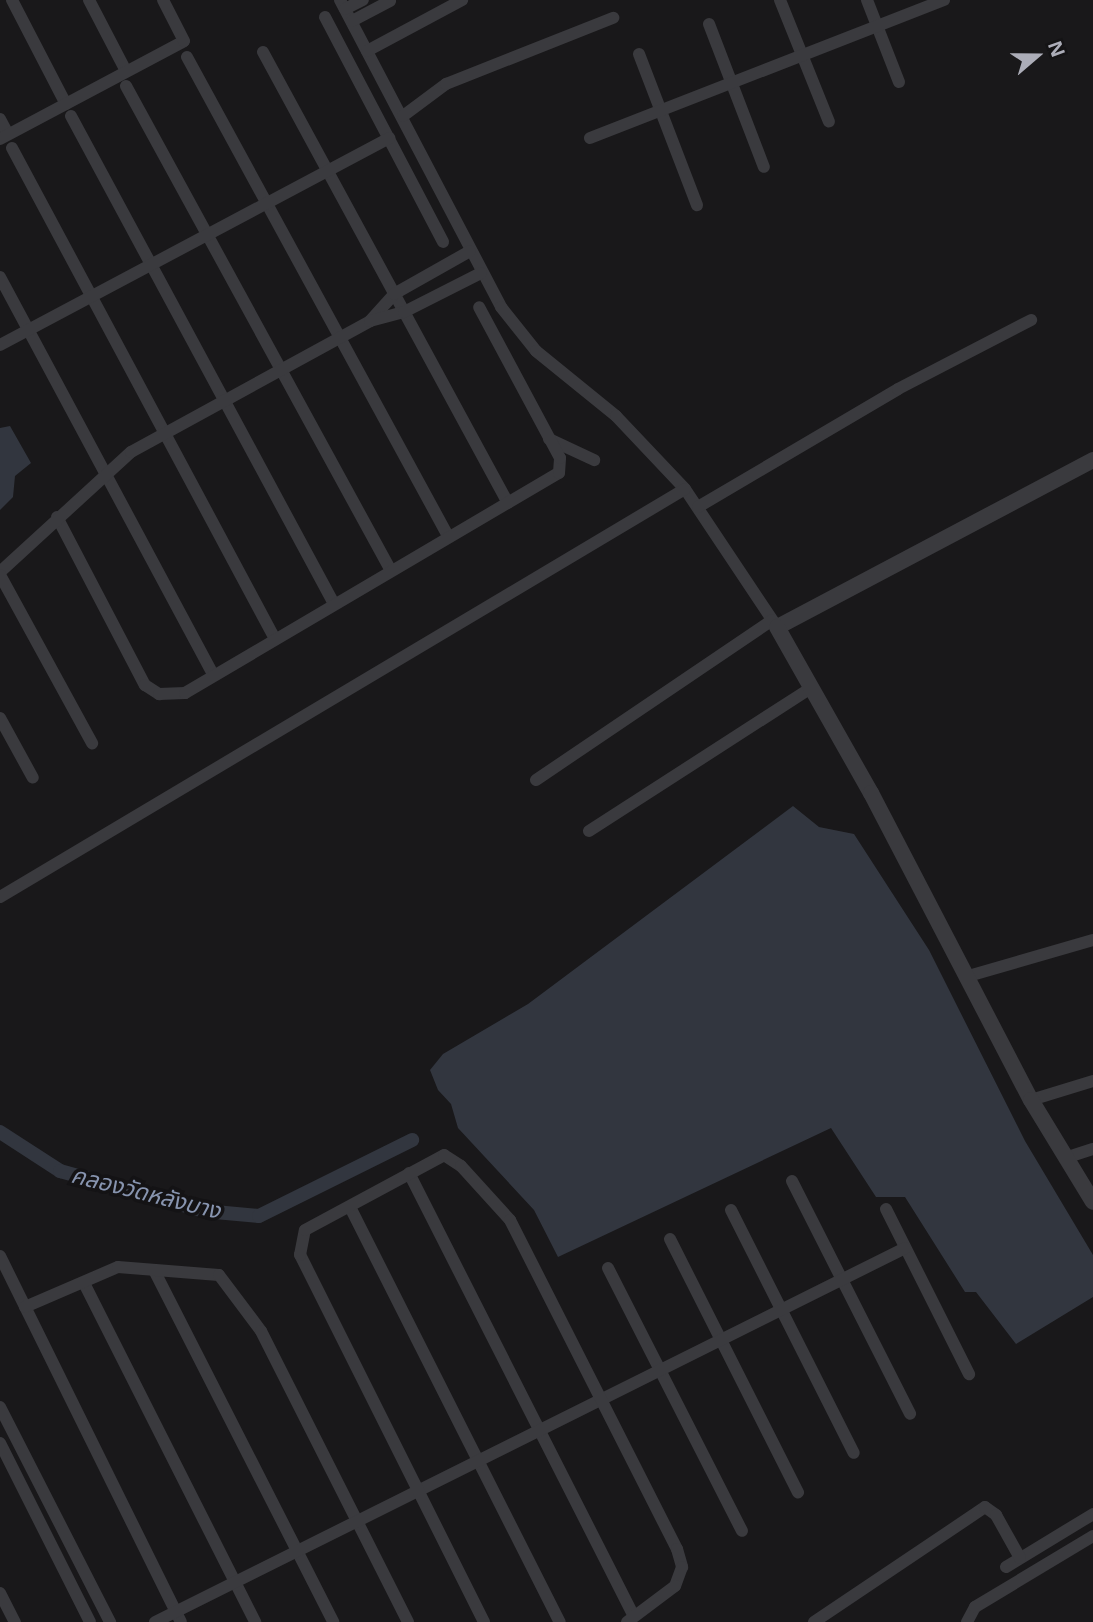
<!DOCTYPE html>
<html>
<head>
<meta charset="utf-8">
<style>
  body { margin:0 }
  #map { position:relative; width:1093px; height:1622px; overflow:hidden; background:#19181a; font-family:"Noto Sans","Noto Sans Thai",sans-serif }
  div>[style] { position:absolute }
  .water>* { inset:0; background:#32363f }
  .canal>* { height:14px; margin:-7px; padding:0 7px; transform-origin:7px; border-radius:7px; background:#32363f }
  .minor>* { height:12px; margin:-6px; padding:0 6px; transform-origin:6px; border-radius:6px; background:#3a3a3e }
  .tertiary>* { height:16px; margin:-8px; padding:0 8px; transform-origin:8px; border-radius:8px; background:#3a3a3e }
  span { translate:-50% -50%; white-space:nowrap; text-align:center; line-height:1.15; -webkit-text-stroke:7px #141315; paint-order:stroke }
  .water-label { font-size:23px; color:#8794af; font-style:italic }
  .north { position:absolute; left:1002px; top:21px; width:70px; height:70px; -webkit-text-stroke:5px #141315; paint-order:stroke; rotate:70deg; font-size:19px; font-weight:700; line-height:28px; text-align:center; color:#acadb8 }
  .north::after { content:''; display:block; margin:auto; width:24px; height:32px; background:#acadb8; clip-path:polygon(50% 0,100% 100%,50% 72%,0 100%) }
</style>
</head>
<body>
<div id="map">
  <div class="water">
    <div style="clip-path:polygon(10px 426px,31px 463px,15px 476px,13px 497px,0 510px,0 428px)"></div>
    <div style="clip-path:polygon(793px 806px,819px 827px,854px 834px,929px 950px,1025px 1141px,1093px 1255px,1093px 1297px,1016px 1344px,976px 1292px,965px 1292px,905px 1197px,876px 1197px,831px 1128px,558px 1257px,534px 1210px,458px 1128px,451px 1104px,438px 1090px,430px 1070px,443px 1054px,528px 1004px)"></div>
  </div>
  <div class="canal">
    <div style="left:0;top:1132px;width:72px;rotate:33deg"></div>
    <div style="left:60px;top:1171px;width:149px;rotate:15.5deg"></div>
    <div style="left:204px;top:1211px;width:55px;rotate:5.2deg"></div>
    <div style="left:259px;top:1216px;width:171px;rotate:-26.4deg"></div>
  </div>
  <div class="minor">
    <div style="left:12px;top:0;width:117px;rotate:62.6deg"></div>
    <div style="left:89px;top:0;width:80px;rotate:62.5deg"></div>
    <div style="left:340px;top:0;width:347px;rotate:62.3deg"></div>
    <div style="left:501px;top:307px;width:56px;rotate:51.5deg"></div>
    <div style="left:536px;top:351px;width:103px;rotate:39.1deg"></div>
    <div style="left:616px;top:416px;width:100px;rotate:46.6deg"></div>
    <div style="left:685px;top:489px;width:166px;rotate:56.3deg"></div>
    <div style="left:780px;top:0;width:131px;rotate:68.1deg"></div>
    <div style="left:867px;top:0;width:88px;rotate:68.7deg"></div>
    <div style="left:345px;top:9px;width:20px;rotate:-27deg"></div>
    <div style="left:325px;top:17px;width:254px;rotate:62.3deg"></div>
    <div style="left:352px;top:21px;width:43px;rotate:-27.8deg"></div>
    <div style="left:709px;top:24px;width:153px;rotate:69deg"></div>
    <div style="left:367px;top:51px;width:108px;rotate:-28.2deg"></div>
    <div style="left:263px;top:52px;width:513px;rotate:61.49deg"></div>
    <div style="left:639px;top:54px;width:162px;rotate:69deg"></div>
    <div style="left:187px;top:57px;width:545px;rotate:61.41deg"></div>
    <div style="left:126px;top:86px;width:550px;rotate:61.34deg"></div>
    <div style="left:71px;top:116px;width:552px;rotate:61.67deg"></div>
    <div style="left:403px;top:116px;width:54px;rotate:-36.7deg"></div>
    <div style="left:446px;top:84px;width:180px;rotate:-21.6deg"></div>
    <div style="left:0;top:119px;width:17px;rotate:62deg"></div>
    <div style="left:590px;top:138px;width:380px;rotate:-21.3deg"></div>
    <div style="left:0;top:139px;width:208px;rotate:-28deg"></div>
    <div style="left:184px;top:41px;width:46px;rotate:-117.1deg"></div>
    <div style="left:12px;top:148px;width:555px;rotate:61.82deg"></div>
    <div style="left:0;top:277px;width:451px;rotate:61.8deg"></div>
    <div style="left:370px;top:321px;width:36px;rotate:-48deg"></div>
    <div style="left:394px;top:294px;width:87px;rotate:-29.5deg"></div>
    <div style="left:0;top:345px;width:441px;rotate:-28deg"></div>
    <div style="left:549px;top:439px;width:50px;rotate:25deg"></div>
    <div style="left:698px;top:507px;width:232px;rotate:-30.5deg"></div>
    <div style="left:898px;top:389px;width:150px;rotate:-27.4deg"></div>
    <div style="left:57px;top:517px;width:190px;rotate:62.4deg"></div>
    <div style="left:145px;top:685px;width:17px;rotate:33deg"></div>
    <div style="left:159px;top:694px;width:26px;rotate:-2deg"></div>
    <div style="left:185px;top:693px;width:434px;rotate:-30.5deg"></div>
    <div style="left:559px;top:473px;width:15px;rotate:-86deg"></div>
    <div style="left:560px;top:458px;width:171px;rotate:-118.2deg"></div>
    <div style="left:0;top:572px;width:178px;rotate:-42.5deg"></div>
    <div style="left:131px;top:452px;width:273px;rotate:-28.7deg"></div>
    <div style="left:370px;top:321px;width:35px;rotate:-15deg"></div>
    <div style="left:404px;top:312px;width:86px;rotate:-26.9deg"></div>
    <div style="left:0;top:575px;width:192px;rotate:61.3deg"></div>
    <div style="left:0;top:718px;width:68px;rotate:61.2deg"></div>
    <div style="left:536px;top:780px;width:285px;rotate:-34.1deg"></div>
    <div style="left:589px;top:831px;width:264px;rotate:-32.8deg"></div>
    <div style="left:0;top:897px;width:797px;rotate:-30.78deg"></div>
    <div style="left:965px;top:977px;width:133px;rotate:-16.1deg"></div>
    <div style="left:1031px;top:1100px;width:65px;rotate:-17deg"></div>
    <div style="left:1065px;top:1158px;width:29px;rotate:-18deg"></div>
    <div style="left:409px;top:1173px;width:497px;rotate:63.1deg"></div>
    <div style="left:792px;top:1181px;width:261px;rotate:63.1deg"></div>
    <div style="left:350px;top:1207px;width:465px;rotate:63.2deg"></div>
    <div style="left:886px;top:1209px;width:185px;rotate:63.3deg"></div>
    <div style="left:731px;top:1210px;width:272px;rotate:63.2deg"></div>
    <div style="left:670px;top:1239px;width:284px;rotate:63.2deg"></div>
    <div style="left:0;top:1256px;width:408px;rotate:63.7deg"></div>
    <div style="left:608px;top:1268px;width:295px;rotate:63deg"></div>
    <div style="left:154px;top:1270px;width:395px;rotate:63deg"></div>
    <div style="left:84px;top:1283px;width:380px;rotate:63.2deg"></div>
    <div style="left:25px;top:1307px;width:101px;rotate:-23.3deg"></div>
    <div style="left:118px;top:1267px;width:101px;rotate:4.5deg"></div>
    <div style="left:219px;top:1275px;width:70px;rotate:53.1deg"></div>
    <div style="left:261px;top:1331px;width:326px;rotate:63.2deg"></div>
    <div style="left:0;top:1407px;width:242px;rotate:62.9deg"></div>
    <div style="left:0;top:1443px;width:200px;rotate:63.3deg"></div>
    <div style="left:1006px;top:1567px;width:102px;rotate:-31.3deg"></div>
    <div style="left:0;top:1593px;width:33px;rotate:63deg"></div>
    <div style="left:155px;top:1622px;width:838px;rotate:-26.5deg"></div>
    <div style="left:484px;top:1622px;width:411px;rotate:-116.6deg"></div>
    <div style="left:300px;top:1255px;width:25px;rotate:-79deg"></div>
    <div style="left:305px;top:1230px;width:158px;rotate:-28.3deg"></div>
    <div style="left:444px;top:1155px;width:20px;rotate:33deg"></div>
    <div style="left:461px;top:1166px;width:73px;rotate:47.8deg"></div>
    <div style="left:510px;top:1220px;width:369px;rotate:63.1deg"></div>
    <div style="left:677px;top:1549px;width:19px;rotate:74deg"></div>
    <div style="left:682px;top:1567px;width:20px;rotate:110deg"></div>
    <div style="left:675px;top:1586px;width:60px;rotate:143.1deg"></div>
    <div style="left:814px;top:1622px;width:206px;rotate:-33.9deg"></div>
    <div style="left:985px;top:1507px;width:14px;rotate:36deg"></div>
    <div style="left:996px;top:1515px;width:49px;rotate:60.8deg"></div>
    <div style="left:967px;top:1622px;width:17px;rotate:-62deg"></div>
    <div style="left:975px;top:1607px;width:138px;rotate:-31deg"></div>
  </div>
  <div class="tertiary">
    <div style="left:1093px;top:460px;width:357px;rotate:152.1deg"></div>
    <div style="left:777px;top:627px;width:191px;rotate:60.5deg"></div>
    <div style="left:871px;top:793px;width:346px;rotate:62.5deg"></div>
    <div style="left:1031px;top:1100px;width:119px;rotate:58.7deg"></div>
  </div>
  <div class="water-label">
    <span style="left:146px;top:1192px;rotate:14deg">คลองวัดหลังบาง</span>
  </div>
  <div class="north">N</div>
</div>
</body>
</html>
